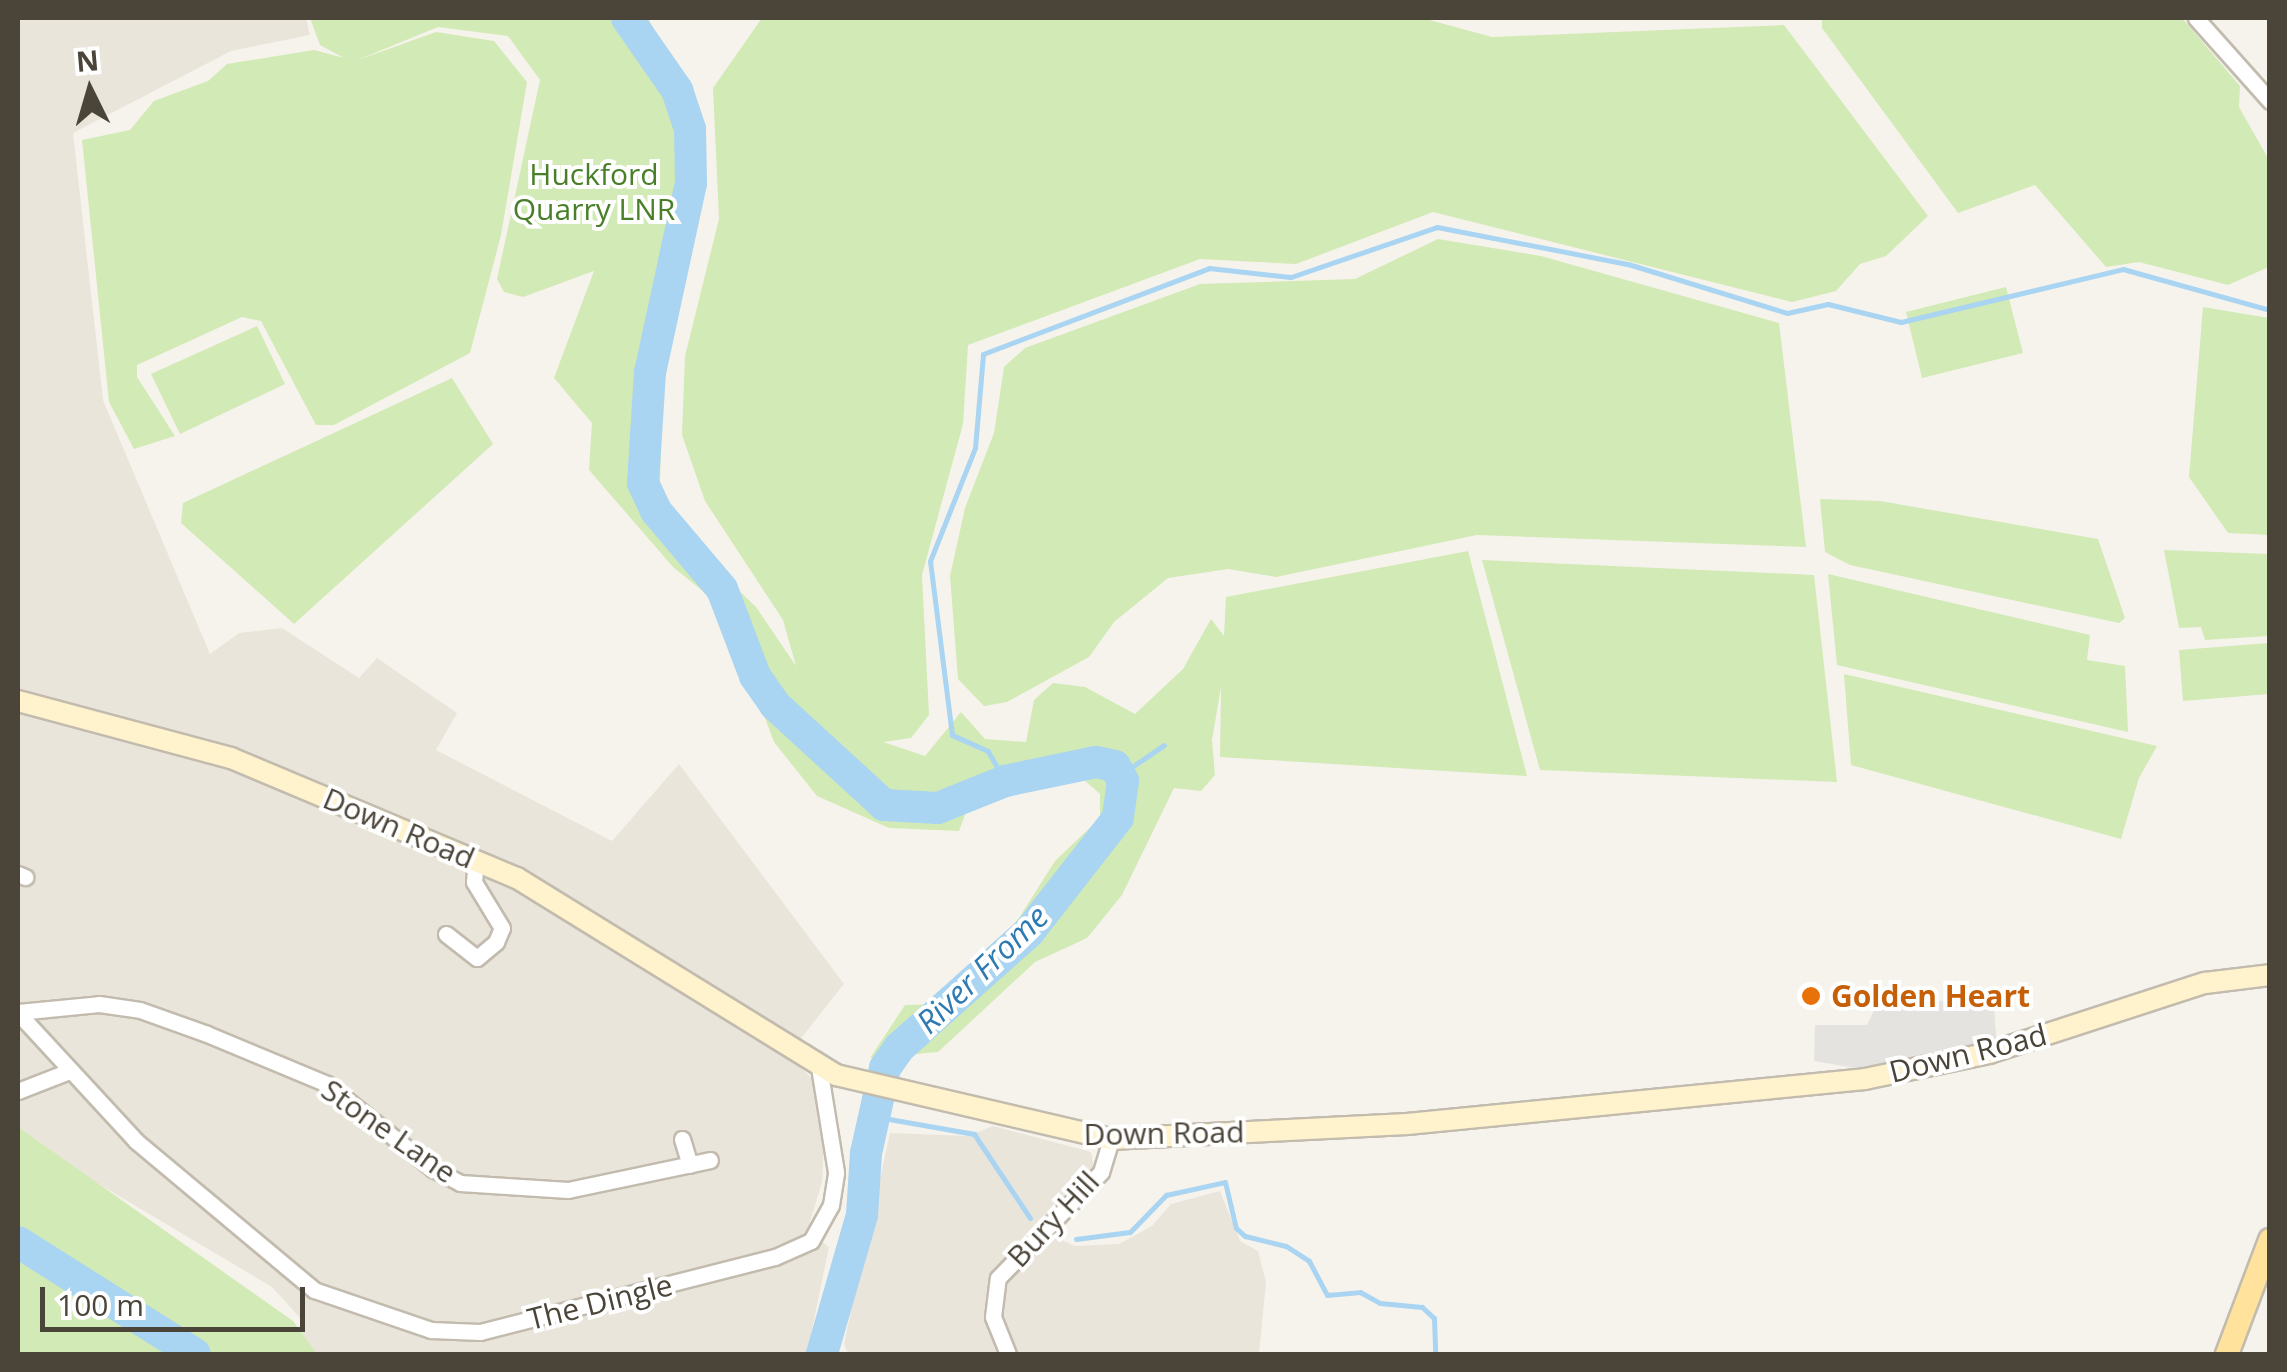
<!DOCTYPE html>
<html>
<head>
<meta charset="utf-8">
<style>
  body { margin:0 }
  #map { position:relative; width:2287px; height:1372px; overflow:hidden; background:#f6f3ec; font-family:"Open Sans",sans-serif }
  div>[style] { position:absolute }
  .residential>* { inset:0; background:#eae5da }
  .green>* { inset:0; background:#d2eab5 }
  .parking>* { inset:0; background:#e5e3e0 }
  .stream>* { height:5px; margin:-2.5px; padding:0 2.5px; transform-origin:2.5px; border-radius:2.5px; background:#a9d4f2 }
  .river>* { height:32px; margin:-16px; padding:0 16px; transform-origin:16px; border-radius:16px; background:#a9d4f2 }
  .roads { filter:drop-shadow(2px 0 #c2bbae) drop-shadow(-2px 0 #c2bbae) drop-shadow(0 2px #c2bbae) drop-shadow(0 -2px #c2bbae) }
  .street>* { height:15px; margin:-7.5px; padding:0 7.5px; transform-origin:7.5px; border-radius:7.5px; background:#fff }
  .secondary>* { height:20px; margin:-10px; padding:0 10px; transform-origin:10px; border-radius:10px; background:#fff3cd }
  .primary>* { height:22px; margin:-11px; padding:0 11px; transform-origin:11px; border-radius:11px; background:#ffe39c }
  .dots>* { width:28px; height:28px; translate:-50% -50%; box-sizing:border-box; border:5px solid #fff; border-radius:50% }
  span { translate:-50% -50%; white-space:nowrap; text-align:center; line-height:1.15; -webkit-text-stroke:8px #fff; paint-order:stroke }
  .park-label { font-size:30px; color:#4a7f2a }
  .street-label { font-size:30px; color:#4b4439 }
  .food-label { font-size:30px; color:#c56008; font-weight:700 }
  .left { translate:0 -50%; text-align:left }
  .water-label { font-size:32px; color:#2e7ab2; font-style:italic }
  .frame { position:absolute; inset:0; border:20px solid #4b4439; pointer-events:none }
  .north { position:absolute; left:40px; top:40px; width:100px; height:100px; -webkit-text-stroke:8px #fff; paint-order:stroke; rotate:355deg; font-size:28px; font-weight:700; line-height:40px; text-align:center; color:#4b4439 }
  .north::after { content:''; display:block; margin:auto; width:35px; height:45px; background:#4b4439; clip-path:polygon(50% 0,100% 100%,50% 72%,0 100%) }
  .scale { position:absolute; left:40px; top:1287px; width:265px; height:45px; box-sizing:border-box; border:5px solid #4b4439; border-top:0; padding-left:12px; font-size:30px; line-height:35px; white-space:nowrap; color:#4b4439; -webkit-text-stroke:8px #fff; paint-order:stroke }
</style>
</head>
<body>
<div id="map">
  <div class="residential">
    <div style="clip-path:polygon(18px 18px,306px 18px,310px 35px,231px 51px,73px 133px,103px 400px,210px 654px,239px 633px,282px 628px,359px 678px,377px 658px,457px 713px,436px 750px,612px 841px,679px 764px,844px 984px,787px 1056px,813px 1079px,824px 1145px,822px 1182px,807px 1231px,829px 1247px,807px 1354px,301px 1354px,302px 1320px,272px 1287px,18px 1136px)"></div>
    <div style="clip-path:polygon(993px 1126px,1091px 1152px,1094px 1170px,1037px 1229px,1075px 1246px,1119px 1244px,1152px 1226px,1171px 1204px,1220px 1191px,1240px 1241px,1258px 1251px,1266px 1282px,1259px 1354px,1017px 1354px,1012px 1345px,994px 1354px,848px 1354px,844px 1344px,890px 1133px,969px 1136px)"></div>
  </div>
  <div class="green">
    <div style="clip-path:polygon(310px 18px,648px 18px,701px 121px,704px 166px,662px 380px,660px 485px,686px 540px,756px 607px,796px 666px,783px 620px,705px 501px,682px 435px,685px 356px,719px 219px,713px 88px,762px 18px,1422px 18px,1492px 37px,1784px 25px,1928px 216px,1886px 256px,1860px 264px,1836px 291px,1792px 302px,1433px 212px,1296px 264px,1200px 259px,968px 345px,963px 424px,922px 575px,929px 715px,911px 738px,883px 742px,925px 756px,961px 712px,985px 739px,1026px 742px,1034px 700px,1053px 683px,1085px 687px,1135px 714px,1183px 669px,1211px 619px,1224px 636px,1226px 597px,1468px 551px,1527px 776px,1220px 757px,1221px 687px,1212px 740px,1215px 775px,1201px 791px,1174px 788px,1122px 895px,1087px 938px,1035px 962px,938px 1052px,870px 1058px,905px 1005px,945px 1004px,1019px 918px,1055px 861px,1100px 818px,1100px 794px,1083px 779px,1027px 788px,1016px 768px,978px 780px,959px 831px,889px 828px,817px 796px,774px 742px,724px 608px,673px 567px,589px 470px,592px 423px,554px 378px,594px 271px,523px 297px,504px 292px,497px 279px,540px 80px,508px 36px,438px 27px,355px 61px,436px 32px,494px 41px,527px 82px,501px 235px,470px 353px,334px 425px,316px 425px,261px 321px,242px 317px,137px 365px,137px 377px,175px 436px,134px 449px,109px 402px,82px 140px,130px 130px,154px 101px,208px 81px,227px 64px,314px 50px,344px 58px,320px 45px)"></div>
    <div style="clip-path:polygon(1822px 18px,2182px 18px,2240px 86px,2239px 107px,2269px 160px,2269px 267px,2228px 285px,2139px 262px,2106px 267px,2035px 185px,1958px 213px,1822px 28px)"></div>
    <div style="clip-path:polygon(1438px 239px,1541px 256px,1779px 323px,1806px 547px,1477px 535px,1276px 577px,1228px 569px,1168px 578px,1114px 622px,1089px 657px,1007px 702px,984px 706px,958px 679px,950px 576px,965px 508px,994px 433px,1004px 367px,1025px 348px,1200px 284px,1355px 279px)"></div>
    <div style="clip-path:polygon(2006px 287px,2023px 353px,1922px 378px,1906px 312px)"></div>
    <div style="clip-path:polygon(2203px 307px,2269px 318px,2269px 535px,2228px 533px,2189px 477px)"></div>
    <div style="clip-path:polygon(257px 326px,285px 384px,180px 434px,151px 374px)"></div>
    <div style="clip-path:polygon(452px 378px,493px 444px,294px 624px,181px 523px,183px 503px)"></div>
    <div style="clip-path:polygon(1820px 499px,1880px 501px,2098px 539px,2125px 618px,2119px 623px,1850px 565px,1825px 552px)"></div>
    <div style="clip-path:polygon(2164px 550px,2269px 554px,2269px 636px,2205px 640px,2201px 627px,2179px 628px)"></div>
    <div style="clip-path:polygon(1482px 560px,1814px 575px,1837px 782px,1540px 770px)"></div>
    <div style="clip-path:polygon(1828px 574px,2090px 635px,2087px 660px,2125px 666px,2128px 732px,1837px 665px)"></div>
    <div style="clip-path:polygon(2269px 643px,2269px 694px,2183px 701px,2179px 650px)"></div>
    <div style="clip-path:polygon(1844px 674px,2157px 746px,2139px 778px,2121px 839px,1851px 765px)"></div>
    <div style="clip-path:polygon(18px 1127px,293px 1321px,317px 1354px,18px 1354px)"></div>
  </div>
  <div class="parking">
    <div style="clip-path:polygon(1993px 998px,1997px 1044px,1855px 1068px,1814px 1061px,1815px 1025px,1867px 1025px,1877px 1004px)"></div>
  </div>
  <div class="stream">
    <div style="left:1120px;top:775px;width:53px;rotate:-34.3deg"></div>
    <div style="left:1005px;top:781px;width:34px;rotate:-120deg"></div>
    <div style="left:988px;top:751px;width:39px;rotate:-156deg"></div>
    <div style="left:952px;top:735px;width:175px;rotate:-97.2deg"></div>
    <div style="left:930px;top:561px;width:122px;rotate:-68.3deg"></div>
    <div style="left:975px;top:448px;width:94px;rotate:-85.1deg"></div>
    <div style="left:983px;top:354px;width:242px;rotate:-20.8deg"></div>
    <div style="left:1209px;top:268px;width:82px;rotate:6.3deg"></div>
    <div style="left:1291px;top:277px;width:154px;rotate:-18.9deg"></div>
    <div style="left:1437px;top:227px;width:195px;rotate:11deg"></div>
    <div style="left:1628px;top:264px;width:166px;rotate:17.1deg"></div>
    <div style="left:1787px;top:313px;width:42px;rotate:-12.4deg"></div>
    <div style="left:1828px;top:304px;width:75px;rotate:13.9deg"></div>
    <div style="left:1901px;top:322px;width:228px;rotate:-13.4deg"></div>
    <div style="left:2123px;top:269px;width:153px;rotate:15.6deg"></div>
    <div style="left:872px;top:1116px;width:104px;rotate:10deg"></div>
    <div style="left:974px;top:1134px;width:101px;rotate:56.3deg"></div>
    <div style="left:1076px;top:1239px;width:54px;rotate:-7.4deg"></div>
    <div style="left:1130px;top:1232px;width:52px;rotate:-45.8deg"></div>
    <div style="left:1166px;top:1195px;width:60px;rotate:-12.4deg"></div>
    <div style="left:1225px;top:1182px;width:47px;rotate:76.6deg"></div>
    <div style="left:1236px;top:1228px;width:12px;rotate:42deg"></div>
    <div style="left:1245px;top:1236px;width:42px;rotate:13.7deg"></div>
    <div style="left:1286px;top:1246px;width:27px;rotate:33deg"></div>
    <div style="left:1309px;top:1261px;width:38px;rotate:62deg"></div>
    <div style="left:1327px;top:1295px;width:33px;rotate:-5deg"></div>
    <div style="left:1360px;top:1292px;width:23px;rotate:29deg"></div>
    <div style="left:1380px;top:1303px;width:42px;rotate:5.4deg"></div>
    <div style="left:1422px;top:1307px;width:16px;rotate:43deg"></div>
    <div style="left:1434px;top:1318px;width:36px;rotate:88deg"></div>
  </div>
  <div class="river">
    <div style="left:627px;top:18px;width:88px;rotate:55.2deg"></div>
    <div style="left:677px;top:90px;width:41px;rotate:71.6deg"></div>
    <div style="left:690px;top:129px;width:54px;rotate:88.9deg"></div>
    <div style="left:691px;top:183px;width:193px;rotate:102.2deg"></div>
    <div style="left:650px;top:372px;width:111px;rotate:93.6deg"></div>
    <div style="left:643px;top:483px;width:31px;rotate:65deg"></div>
    <div style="left:656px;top:511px;width:102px;rotate:49.8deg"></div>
    <div style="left:722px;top:589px;width:93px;rotate:69.2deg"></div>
    <div style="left:755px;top:676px;width:35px;rotate:55deg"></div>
    <div style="left:775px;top:705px;width:148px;rotate:42.5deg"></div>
    <div style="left:884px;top:805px;width:54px;rotate:3.2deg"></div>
    <div style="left:938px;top:808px;width:72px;rotate:-21.9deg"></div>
    <div style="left:1005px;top:781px;width:93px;rotate:-11.8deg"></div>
    <div style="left:1096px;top:762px;width:19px;rotate:12deg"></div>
    <div style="left:1115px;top:766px;width:17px;rotate:62deg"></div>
    <div style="left:1123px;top:781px;width:37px;rotate:98deg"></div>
    <div style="left:1118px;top:818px;width:145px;rotate:128deg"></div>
    <div style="left:1029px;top:932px;width:174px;rotate:138.3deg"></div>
    <div style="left:899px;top:1048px;width:24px;rotate:125deg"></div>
    <div style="left:885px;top:1068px;width:87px;rotate:102.6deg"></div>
    <div style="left:866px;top:1153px;width:62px;rotate:93.7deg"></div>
    <div style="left:862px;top:1215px;width:145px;rotate:106.1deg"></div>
    <div style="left:18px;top:1242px;width:209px;rotate:32.3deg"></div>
  </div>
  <div class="roads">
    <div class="street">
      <div style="left:2196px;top:18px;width:111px;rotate:48.3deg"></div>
      <div style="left:18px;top:874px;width:8px;rotate:23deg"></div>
      <div style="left:446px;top:934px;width:39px;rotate:38deg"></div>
      <div style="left:477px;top:958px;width:25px;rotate:-40deg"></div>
      <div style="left:496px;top:942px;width:15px;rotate:-67deg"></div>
      <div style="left:502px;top:928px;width:54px;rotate:-121.3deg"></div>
      <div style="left:474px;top:882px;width:22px;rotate:-85deg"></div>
      <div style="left:18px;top:1012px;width:81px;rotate:-5.6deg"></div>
      <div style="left:99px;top:1004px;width:41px;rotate:8.3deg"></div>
      <div style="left:140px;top:1010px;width:71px;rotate:19.7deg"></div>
      <div style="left:207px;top:1034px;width:130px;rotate:22.6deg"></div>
      <div style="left:327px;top:1084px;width:136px;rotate:38.7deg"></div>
      <div style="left:433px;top:1169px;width:30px;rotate:27deg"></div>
      <div style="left:460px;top:1183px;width:108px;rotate:3.7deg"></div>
      <div style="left:568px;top:1190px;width:145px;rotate:-11.9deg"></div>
      <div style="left:18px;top:1013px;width:174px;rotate:47.3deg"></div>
      <div style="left:136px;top:1141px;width:232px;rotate:39.9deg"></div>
      <div style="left:314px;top:1290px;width:124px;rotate:18.9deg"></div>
      <div style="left:431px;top:1330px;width:49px;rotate:2.3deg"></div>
      <div style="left:480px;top:1332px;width:304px;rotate:-14.3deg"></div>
      <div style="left:775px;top:1257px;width:39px;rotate:-24deg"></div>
      <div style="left:811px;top:1241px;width:41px;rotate:-60.9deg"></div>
      <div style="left:831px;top:1205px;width:33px;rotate:-81deg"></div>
      <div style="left:836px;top:1172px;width:106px;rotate:-99.2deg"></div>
      <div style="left:18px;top:1091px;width:55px;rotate:-21.4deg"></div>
      <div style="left:682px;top:1139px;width:27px;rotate:73deg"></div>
      <div style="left:1008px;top:1354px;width:40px;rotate:-112deg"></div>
      <div style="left:993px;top:1317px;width:39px;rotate:-83deg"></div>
      <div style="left:998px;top:1278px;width:148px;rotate:-45.8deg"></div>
      <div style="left:1101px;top:1172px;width:34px;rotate:-73deg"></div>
    </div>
    <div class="secondary">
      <div style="left:18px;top:701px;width:220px;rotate:15deg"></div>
      <div style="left:231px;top:758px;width:310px;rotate:22.8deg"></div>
      <div style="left:517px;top:878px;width:375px;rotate:31.7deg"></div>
      <div style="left:836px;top:1075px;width:282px;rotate:13.1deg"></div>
      <div style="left:1111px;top:1139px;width:296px;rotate:-2.9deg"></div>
      <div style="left:1407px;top:1124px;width:460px;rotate:-5.6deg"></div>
      <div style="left:1865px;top:1079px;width:127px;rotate:-11.8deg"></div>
      <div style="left:1989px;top:1053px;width:227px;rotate:-18deg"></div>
      <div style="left:2205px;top:983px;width:65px;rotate:-7deg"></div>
    </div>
    <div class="primary">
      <div style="left:2227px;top:1354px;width:122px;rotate:-69.3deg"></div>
    </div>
  </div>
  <div class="dots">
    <div style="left:1811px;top:996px;background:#e8710a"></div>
  </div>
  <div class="park-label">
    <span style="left:594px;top:191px">Huckford<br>Quarry LNR</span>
  </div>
  <div class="street-label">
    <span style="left:399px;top:828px;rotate:23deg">Down Road</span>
    <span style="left:1968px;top:1053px;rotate:-14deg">Down Road</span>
    <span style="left:389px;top:1131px;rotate:35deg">Stone Lane</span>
    <span style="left:1164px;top:1133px;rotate:-1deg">Down Road</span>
    <span style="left:1053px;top:1219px;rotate:-47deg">Bury Hill</span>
    <span style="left:600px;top:1302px;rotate:-14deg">The Dingle</span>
  </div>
  <div class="food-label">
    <span class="left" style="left:1831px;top:996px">Golden Heart</span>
  </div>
  <div class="water-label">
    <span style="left:982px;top:969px;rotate:-44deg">River Frome</span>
  </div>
  <div class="frame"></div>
  <div class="north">N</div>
  <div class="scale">100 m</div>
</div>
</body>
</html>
